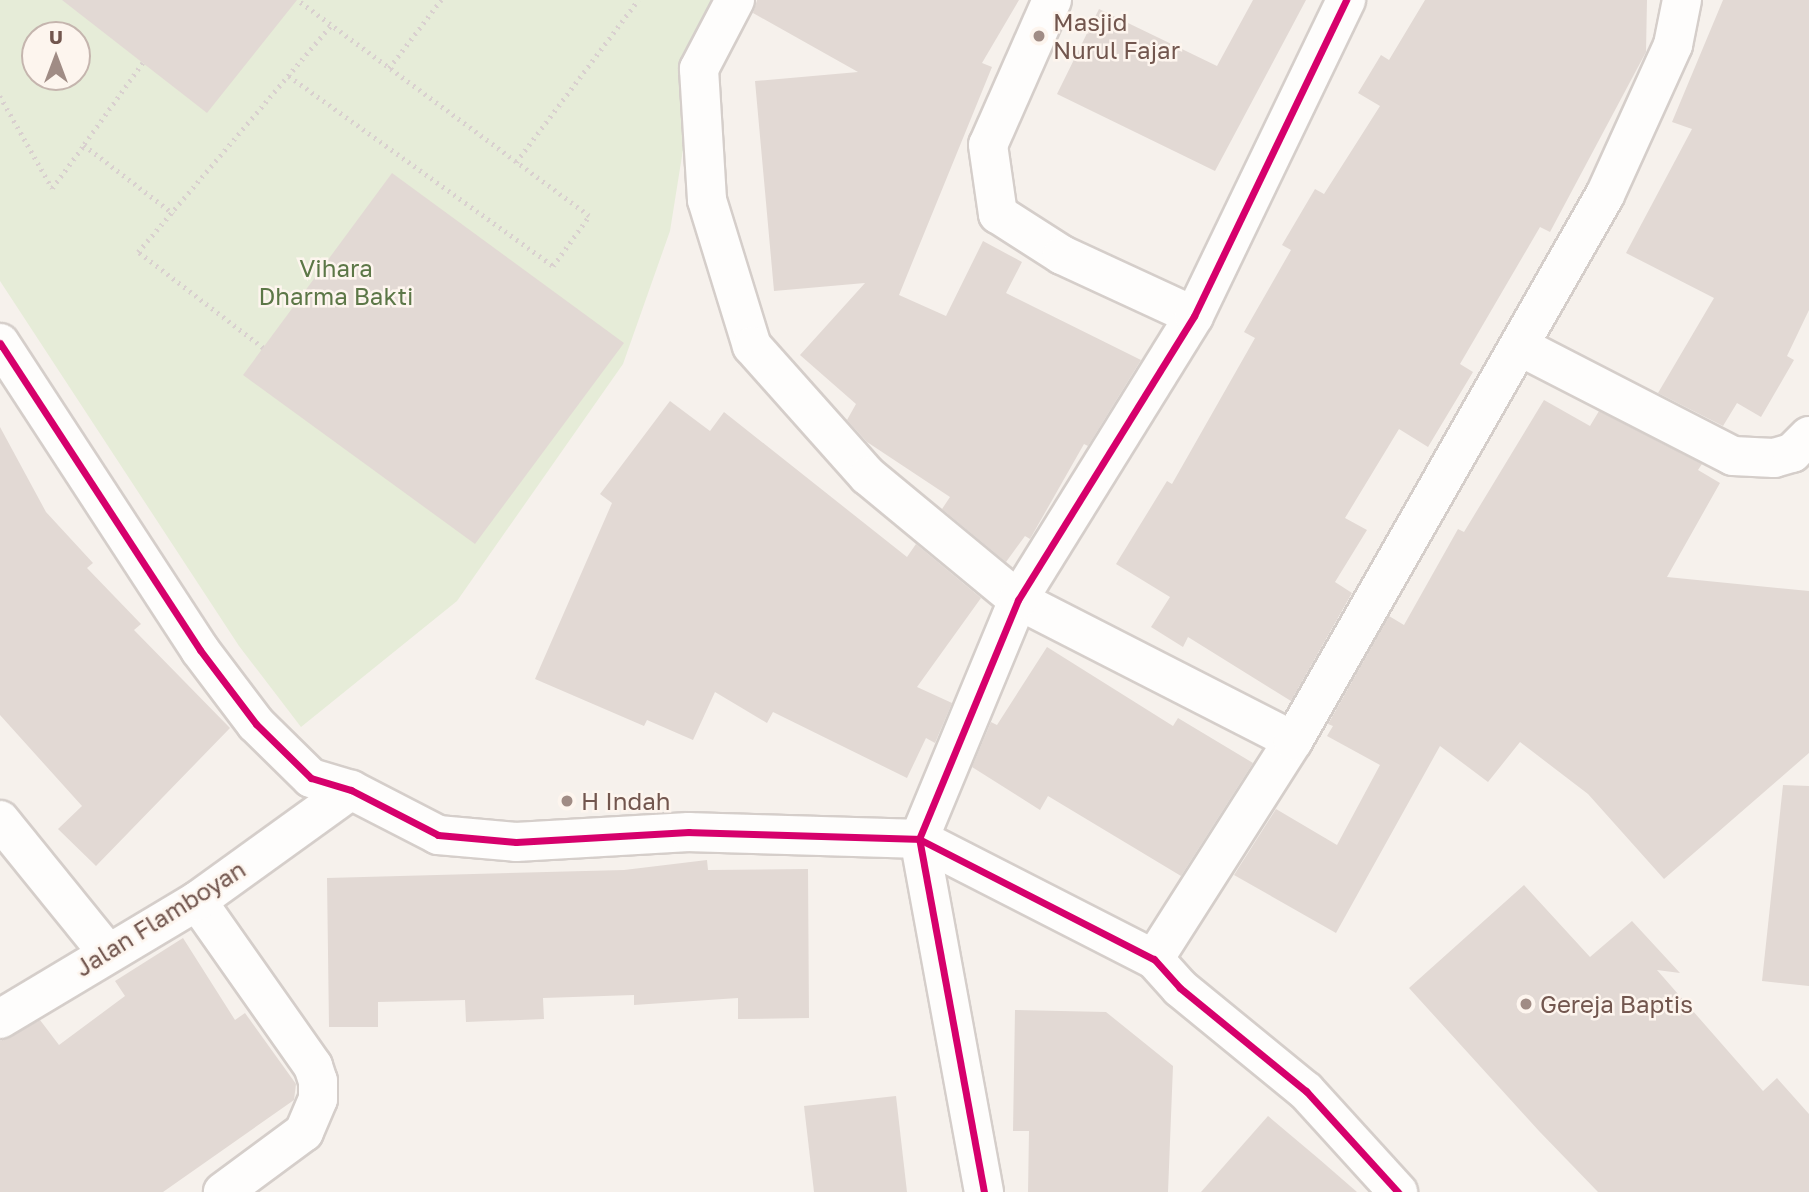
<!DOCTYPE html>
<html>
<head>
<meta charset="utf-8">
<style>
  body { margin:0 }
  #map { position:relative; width:1809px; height:1192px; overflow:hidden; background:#f6f1ec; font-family:"Golos Text",sans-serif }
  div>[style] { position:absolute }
  .green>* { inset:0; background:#e6ecd8 }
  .building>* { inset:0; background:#e2d9d4 }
  .path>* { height:4.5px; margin-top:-2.25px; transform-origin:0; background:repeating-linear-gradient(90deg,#d9d0cf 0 2px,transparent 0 7px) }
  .roads { filter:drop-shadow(2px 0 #d5ceca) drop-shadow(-2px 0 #d5ceca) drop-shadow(0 2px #d5ceca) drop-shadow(0 -2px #d5ceca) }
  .minor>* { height:38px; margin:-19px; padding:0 19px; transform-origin:19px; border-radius:19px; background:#fefdfc }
  .cycleway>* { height:7px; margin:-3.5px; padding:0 3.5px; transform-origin:3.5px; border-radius:3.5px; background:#d6006c }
  .dots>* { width:19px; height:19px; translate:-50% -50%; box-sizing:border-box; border:4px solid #fdf5ee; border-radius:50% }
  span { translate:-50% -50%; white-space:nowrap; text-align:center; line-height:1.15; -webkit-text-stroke:5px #fdf5ee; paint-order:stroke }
  .poi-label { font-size:24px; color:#72564e }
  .left { translate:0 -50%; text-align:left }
  .park-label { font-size:24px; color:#5c7747 }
  .street-label { font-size:24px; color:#72564e }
  .north { position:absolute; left:21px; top:21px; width:70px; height:70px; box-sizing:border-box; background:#fdf5ee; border:2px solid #c5b5ae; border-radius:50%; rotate:0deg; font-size:19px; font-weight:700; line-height:28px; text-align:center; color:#72564e }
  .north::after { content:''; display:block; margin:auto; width:24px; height:32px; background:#a08c85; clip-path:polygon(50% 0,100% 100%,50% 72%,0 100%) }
</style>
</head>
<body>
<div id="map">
  <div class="green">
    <div style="clip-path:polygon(evenodd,0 0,740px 0,697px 62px,670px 231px,623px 364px,457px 601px,301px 727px,239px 646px,0 281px,0 0,35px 35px,77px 35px,77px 77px,35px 77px,35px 35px)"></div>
  </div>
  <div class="building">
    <div style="clip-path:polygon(62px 0,297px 0,207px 113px)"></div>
    <div style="clip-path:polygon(757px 0,1019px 0,982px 63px,992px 67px,899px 295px,946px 316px,983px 241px,1022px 262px,1006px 293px,1141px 360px,1088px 446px,1084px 444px,1030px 539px,1025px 536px,1006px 562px,942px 509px,950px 497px,867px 442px,847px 420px,856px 404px,800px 355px,865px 283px,774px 291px,755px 81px,858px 72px,753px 13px)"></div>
    <div style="clip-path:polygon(1253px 0,1306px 0,1215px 171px,1057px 94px,1099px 9px,1217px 66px)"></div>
    <div style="clip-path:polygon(1425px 0,1647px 0,1646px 52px,1550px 232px,1540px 227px,1460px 364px,1473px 372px,1428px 447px,1399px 429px,1345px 518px,1367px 530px,1335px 582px,1352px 593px,1291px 701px,1188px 637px,1183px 647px,1151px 627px,1170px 597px,1116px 564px,1167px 481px,1172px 484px,1255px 338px,1244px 332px,1291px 250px,1282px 245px,1315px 189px,1324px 194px,1380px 106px,1358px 93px,1381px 55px,1389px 60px)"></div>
    <div style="clip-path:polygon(1723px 0,1809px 0,1809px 310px,1787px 356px,1794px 360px,1761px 417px,1737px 403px,1723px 426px,1658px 393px,1714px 298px,1626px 253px,1692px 129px,1672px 122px)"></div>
    <div style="clip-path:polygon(392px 173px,624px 343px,475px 544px,243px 375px)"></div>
    <div style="clip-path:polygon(1544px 400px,1590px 426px,1599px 411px,1702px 464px,1698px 470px,1720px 483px,1667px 577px,1809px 591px,1809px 753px,1664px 879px,1588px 794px,1520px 742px,1488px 782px,1440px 746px,1336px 933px,1234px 875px,1276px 809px,1337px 845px,1380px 765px,1327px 736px,1333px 726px,1328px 724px,1389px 616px,1404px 625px,1458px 529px,1464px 532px)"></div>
    <div style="clip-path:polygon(670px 401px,710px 431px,724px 412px,907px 557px,916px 544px,981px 598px,917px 687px,952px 703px,935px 743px,926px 738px,907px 778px,773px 712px,767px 723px,715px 692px,693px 740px,647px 720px,644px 726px,535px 679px,612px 503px,600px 494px)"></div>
    <div style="clip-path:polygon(0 427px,46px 512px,93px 563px,87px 568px,141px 624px,134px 630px,230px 728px,96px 866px,58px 829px,82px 806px,0 715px)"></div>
    <div style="clip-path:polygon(1047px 647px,1173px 726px,1178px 718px,1253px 763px,1181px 876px,1048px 796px,1040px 810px,972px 767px,991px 722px,997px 725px)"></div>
    <div style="clip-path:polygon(1783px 785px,1809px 786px,1809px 986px,1762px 981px)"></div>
    <div style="clip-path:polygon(707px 860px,708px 870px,808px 869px,809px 1018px,738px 1019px,738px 998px,634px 1005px,634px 995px,543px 998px,544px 1019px,466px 1022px,465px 1000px,378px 1002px,378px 1027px,329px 1027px,327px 878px,624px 870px)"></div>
    <div style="clip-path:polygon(1524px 885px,1590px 957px,1632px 921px,1680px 973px,1657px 970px,1763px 1091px,1777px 1078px,1809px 1114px,1809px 1192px,1598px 1192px,1539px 1131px,1409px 988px)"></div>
    <div style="clip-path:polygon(183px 938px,235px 1020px,245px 1013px,296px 1084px,294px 1100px,163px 1192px,0 1192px,0 1041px,40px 1020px,59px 1045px,125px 996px,115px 981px)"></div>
    <div style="clip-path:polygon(1015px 1010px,1106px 1012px,1173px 1066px,1168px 1192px,1028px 1192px,1029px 1131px,1013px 1131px)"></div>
    <div style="clip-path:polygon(896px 1096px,907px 1192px,814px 1192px,804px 1106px)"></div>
    <div style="clip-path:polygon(1268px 1116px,1319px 1159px,1357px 1192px,1201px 1192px)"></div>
  </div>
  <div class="path">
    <div style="left:143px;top:63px;width:101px;rotate:125.7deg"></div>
    <div style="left:84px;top:145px;width:113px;rotate:37.5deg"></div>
    <div style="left:389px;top:68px;width:86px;rotate:-52.6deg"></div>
    <div style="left:289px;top:76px;width:325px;rotate:35.7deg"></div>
    <div style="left:553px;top:266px;width:62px;rotate:-54.2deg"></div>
    <div style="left:589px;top:216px;width:363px;rotate:-143.5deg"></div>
    <div style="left:0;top:96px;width:106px;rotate:60.5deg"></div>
    <div style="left:52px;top:188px;width:54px;rotate:-53.3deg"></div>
    <div style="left:516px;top:162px;width:203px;rotate:-53deg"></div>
    <div style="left:263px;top:348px;width:158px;rotate:-142.5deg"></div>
    <div style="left:138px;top:252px;width:298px;rotate:-49.6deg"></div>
  </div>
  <div class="roads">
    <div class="minor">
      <div style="left:735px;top:0;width:78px;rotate:117.6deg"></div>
      <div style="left:699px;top:69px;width:131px;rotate:86.5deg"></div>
      <div style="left:707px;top:200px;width:153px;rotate:72.9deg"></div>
      <div style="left:752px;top:346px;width:174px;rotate:48.3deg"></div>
      <div style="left:868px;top:476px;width:195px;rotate:39.6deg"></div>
      <div style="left:1018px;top:600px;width:309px;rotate:27.1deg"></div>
      <div style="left:1052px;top:0;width:158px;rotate:113.8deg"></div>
      <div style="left:988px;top:145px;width:70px;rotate:81.8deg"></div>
      <div style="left:998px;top:214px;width:76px;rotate:32.6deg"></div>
      <div style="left:1062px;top:255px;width:145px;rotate:24.8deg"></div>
      <div style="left:0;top:343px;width:366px;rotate:56.9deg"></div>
      <div style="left:200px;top:650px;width:93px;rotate:52.9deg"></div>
      <div style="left:256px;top:724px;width:77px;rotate:44.5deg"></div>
      <div style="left:311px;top:778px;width:42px;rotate:16.7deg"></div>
      <div style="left:351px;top:790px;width:98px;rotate:27.3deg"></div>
      <div style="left:438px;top:835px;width:78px;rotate:5.1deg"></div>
      <div style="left:516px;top:842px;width:173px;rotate:-3.3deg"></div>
      <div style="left:689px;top:832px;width:230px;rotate:1.7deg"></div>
      <div style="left:919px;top:839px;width:264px;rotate:27.1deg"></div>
      <div style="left:1154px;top:959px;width:39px;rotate:48deg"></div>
      <div style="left:1180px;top:988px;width:163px;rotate:39.3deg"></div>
      <div style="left:1306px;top:1091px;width:137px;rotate:47.7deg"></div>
      <div style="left:1521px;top:347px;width:238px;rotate:27.2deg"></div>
      <div style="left:1733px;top:456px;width:41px;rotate:2.8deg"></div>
      <div style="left:1774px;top:458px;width:19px;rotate:-16deg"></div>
      <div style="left:1792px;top:453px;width:24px;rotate:-45deg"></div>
      <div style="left:0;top:820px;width:170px;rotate:51deg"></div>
      <div style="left:197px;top:901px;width:202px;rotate:54.9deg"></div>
      <div style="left:313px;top:1066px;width:16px;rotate:72deg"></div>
      <div style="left:318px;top:1081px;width:18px;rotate:90deg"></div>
      <div style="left:318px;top:1099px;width:36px;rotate:113deg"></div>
      <div style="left:304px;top:1132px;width:101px;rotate:143.5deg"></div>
      <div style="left:1154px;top:959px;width:259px;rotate:-57.5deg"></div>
      <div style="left:1293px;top:741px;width:629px;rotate:-60.26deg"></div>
      <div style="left:1605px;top:195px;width:165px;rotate:-65.6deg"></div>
      <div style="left:1673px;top:45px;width:46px;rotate:-78.7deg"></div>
      <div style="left:0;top:1019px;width:230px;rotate:-30.9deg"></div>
      <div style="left:197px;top:901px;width:190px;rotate:-35.8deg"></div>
      <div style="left:984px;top:1192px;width:359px;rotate:-100.4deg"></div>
      <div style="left:919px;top:839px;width:259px;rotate:-67.5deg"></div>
      <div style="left:1018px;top:600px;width:334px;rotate:-58.2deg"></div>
      <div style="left:1194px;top:316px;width:351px;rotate:-64.3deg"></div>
    </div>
  </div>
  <div class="cycleway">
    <div style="left:0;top:343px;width:366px;rotate:56.9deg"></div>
    <div style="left:200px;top:650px;width:93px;rotate:52.9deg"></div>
    <div style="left:256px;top:724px;width:77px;rotate:44.5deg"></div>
    <div style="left:311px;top:778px;width:42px;rotate:16.7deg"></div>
    <div style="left:351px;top:790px;width:98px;rotate:27.3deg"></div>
    <div style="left:438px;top:835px;width:78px;rotate:5.1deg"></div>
    <div style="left:516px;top:842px;width:173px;rotate:-3.3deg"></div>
    <div style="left:689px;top:832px;width:230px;rotate:1.7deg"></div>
    <div style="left:919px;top:839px;width:264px;rotate:27.1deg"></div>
    <div style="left:1154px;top:959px;width:39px;rotate:48deg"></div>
    <div style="left:1180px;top:988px;width:163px;rotate:39.3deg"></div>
    <div style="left:1306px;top:1091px;width:137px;rotate:47.7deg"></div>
    <div style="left:984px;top:1192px;width:359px;rotate:-100.4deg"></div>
    <div style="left:919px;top:839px;width:259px;rotate:-67.5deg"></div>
    <div style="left:1018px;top:600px;width:334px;rotate:-58.2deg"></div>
    <div style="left:1194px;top:316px;width:351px;rotate:-64.3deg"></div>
  </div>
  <div class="dots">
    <div style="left:1039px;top:36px;background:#a08c85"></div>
    <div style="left:567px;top:801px;background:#a08c85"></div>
    <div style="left:1526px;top:1004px;background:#a08c85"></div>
  </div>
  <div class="poi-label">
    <span class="left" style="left:1053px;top:36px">Masjid<br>Nurul Fajar</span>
    <span class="left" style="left:581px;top:801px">H Indah</span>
    <span class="left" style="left:1540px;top:1004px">Gereja Baptis</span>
  </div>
  <div class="park-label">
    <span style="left:336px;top:282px">Vihara<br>Dharma Bakti</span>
  </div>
  <div class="street-label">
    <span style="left:160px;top:918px;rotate:-32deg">Jalan Flamboyan</span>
  </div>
  <div class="north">U</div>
</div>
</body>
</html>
